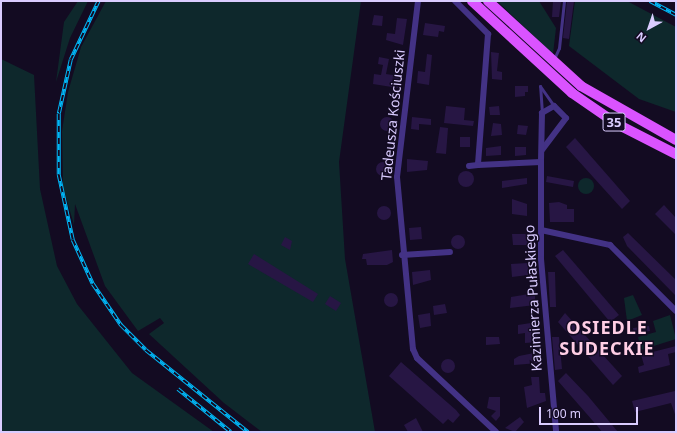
<!DOCTYPE html>
<html>
<head>
<meta charset="utf-8">
<style>
  body { margin:0 }
  #map { position:relative; width:677px; height:433px; overflow:hidden; background:#130b22; font-family:"Noto Sans",sans-serif }
  div>[style] { position:absolute }
  .green>* { inset:0; background:#0e282c }
  .round { border-radius:50% }
  .building>* { inset:0; background:#271644 }
  .service>* { height:3px; margin:-1.5px; padding:0 1.5px; transform-origin:1.5px; border-radius:1.5px; background:#433285 }
  .minor>* { height:6px; margin:-3px; padding:0 3px; transform-origin:3px; border-radius:3px; background:#433285 }
  .primary>* { height:10px; margin:-5px; padding:0 5px; transform-origin:5px; border-radius:5px; background:#da53ff }
  .rail>* { height:3.5px; margin-top:-1.75px; transform-origin:0; background:repeating-linear-gradient(90deg,#130b22 0 6px,#00b7f7 0 12px); box-sizing:border-box; border-block:1px solid #00b7f7 }
  span { translate:-50% -50%; white-space:nowrap; text-align:center; line-height:1.15; -webkit-text-stroke:3px #130b22; paint-order:stroke }
  .shield-label span { padding:1px 3px; background:#130b22; border:1px solid; border-radius:3px; -webkit-text-stroke-width:0 }
  .shield-label { font-size:13px; color:#daccff; font-weight:700 }
  .street-label { font-size:14px; color:#daccff }
  .district-label { font-size:18px; color:#ffcee5; font-weight:700; letter-spacing:1px }
  .frame { position:absolute; inset:0; border:2px solid #daccff; pointer-events:none }
  .north { position:absolute; left:629px; top:8px; width:40px; height:40px; -webkit-text-stroke:3px #130b22; paint-order:stroke; rotate:220deg; font-size:11px; font-weight:700; line-height:16px; text-align:center; color:#daccff }
  .north::after { content:''; display:block; margin:auto; width:14px; height:18px; background:#daccff; clip-path:polygon(50% 0,100% 100%,50% 72%,0 100%) }
  .scale { position:absolute; left:539px; top:407px; width:99px; height:18px; box-sizing:border-box; border:2px solid #daccff; border-top:0; padding-left:5px; font-size:12px; line-height:14px; white-space:nowrap; color:#daccff; -webkit-text-stroke:3px #130b22; paint-order:stroke }
</style>
</head>
<body>
<div id="map">
  <div class="green">
    <div style="clip-path:polygon(78px 1px,88px 1px,70px 38px,56px 82px,64px 22px)"></div>
    <div style="clip-path:polygon(106px 1px,361px 1px,339px 162px,345px 259px,375px 432px,262px 432px,224px 403px,149px 334px,164px 323px,160px 318px,138px 331px,105px 286px,75px 204px,74px 225px,63px 187px,62px 131px,68px 92px,81px 47px)"></div>
    <div style="clip-path:polygon(497px 1px,539px 1px,556px 28px,553px 54px)"></div>
    <div style="clip-path:polygon(575px 1px,627px 1px,676px 27px,676px 112px,639px 99px,569px 46px)"></div>
    <div style="clip-path:polygon(1px 59px,34px 75px,40px 189px,57px 266px,77px 304px,132px 373px,214px 432px,1px 432px)"></div>
    <div class="round" style="left:578px;top:178px;width:16px;height:16px"></div>
    <div style="clip-path:polygon(633px 295px,642px 315px,627px 321px,624px 298px)"></div>
    <div style="clip-path:polygon(670px 315px,676px 339px,641px 350px,638px 337px,656px 332px,653px 321px)"></div>
  </div>
  <div class="building">
    <div style="clip-path:polygon(553px 1px,561px 1px,559px 17px,552px 17px)"></div>
    <div style="clip-path:polygon(567px 1px,574px 1px,569px 39px,563px 38px)"></div>
    <div style="clip-path:polygon(374px 15px,383px 16px,382px 26px,372px 25px)"></div>
    <div style="clip-path:polygon(397px 18px,407px 19px,403px 45px,386px 40px,387px 33px,395px 34px)"></div>
    <div style="clip-path:polygon(425px 23px,445px 26px,444px 32px,439px 31px,438px 37px,423px 35px)"></div>
    <div style="clip-path:polygon(491px 52px,499px 53px,497px 71px,502px 72px,502px 80px,492px 79px)"></div>
    <div style="clip-path:polygon(427px 54px,432px 55px,429px 85px,417px 83px,418px 71px,425px 72px)"></div>
    <div style="clip-path:polygon(379px 57px,389px 59px,386px 74px,399px 76px,398px 88px,373px 84px,374px 74px,381px 75px,383px 65px,378px 64px)"></div>
    <div style="clip-path:polygon(515px 86px,528px 86px,528px 92px,525px 92px,525px 96px,515px 97px)"></div>
    <div style="clip-path:polygon(446px 106px,465px 108px,464px 120px,474px 121px,473px 126px,444px 123px)"></div>
    <div style="clip-path:polygon(499px 106px,500px 115px,490px 115px,489px 107px)"></div>
    <div style="clip-path:polygon(412px 117px,431px 119px,431px 125px,419px 124px,419px 130px,411px 129px)"></div>
    <div class="round" style="left:380px;top:117px;width:14px;height:14px"></div>
    <div style="clip-path:polygon(493px 123px,501px 124px,502px 135px,491px 136px)"></div>
    <div style="clip-path:polygon(518px 125px,528px 126px,526px 135px,517px 134px)"></div>
    <div style="clip-path:polygon(440px 127px,448px 128px,446px 154px,436px 153px)"></div>
    <div style="clip-path:polygon(460px 137px,470px 137px,470px 147px,460px 147px)"></div>
    <div style="clip-path:polygon(575px 138px,630px 201px,622px 209px,566px 147px)"></div>
    <div style="clip-path:polygon(501px 146px,501px 155px,486px 156px,486px 148px)"></div>
    <div style="clip-path:polygon(515px 147px,526px 147px,526px 155px,515px 156px)"></div>
    <div style="clip-path:polygon(407px 159px,428px 161px,427px 170px,407px 172px)"></div>
    <div class="round" style="left:376px;top:162px;width:14px;height:14px"></div>
    <div class="round" style="left:458px;top:171px;width:16px;height:16px"></div>
    <div style="clip-path:polygon(547px 176px,574px 181px,573px 187px,546px 182px)"></div>
    <div style="clip-path:polygon(527px 178px,527px 184px,502px 188px,502px 181px)"></div>
    <div style="clip-path:polygon(512px 199px,527px 204px,527px 216px,512px 214px)"></div>
    <div style="clip-path:polygon(559px 202px,567px 205px,567px 209px,574px 209px,574px 222px,550px 222px,549px 203px)"></div>
    <div style="clip-path:polygon(664px 205px,676px 218px,676px 235px,655px 214px)"></div>
    <div class="round" style="left:377px;top:206px;width:14px;height:14px"></div>
    <div style="clip-path:polygon(421px 227px,422px 239px,410px 240px,409px 228px)"></div>
    <div style="clip-path:polygon(628px 233px,676px 280px,676px 296px,627px 246px,623px 237px)"></div>
    <div style="clip-path:polygon(512px 234px,527px 234px,528px 245px,513px 245px)"></div>
    <div class="round" style="left:451px;top:235px;width:14px;height:14px"></div>
    <div style="clip-path:polygon(285px 237px,292px 241px,290px 250px,281px 245px)"></div>
    <div style="clip-path:polygon(392px 250px,393px 262px,387px 265px,367px 265px,366px 259px,362px 259px,363px 254px)"></div>
    <div style="clip-path:polygon(563px 250px,619px 315px,610px 322px,555px 256px)"></div>
    <div style="clip-path:polygon(254px 254px,318px 294px,313px 302px,248px 264px)"></div>
    <div style="clip-path:polygon(528px 263px,528px 275px,512px 277px,511px 264px)"></div>
    <div style="clip-path:polygon(430px 270px,431px 280px,413px 285px,412px 272px)"></div>
    <div style="clip-path:polygon(548px 272px,555px 272px,556px 307px,550px 307px)"></div>
    <div style="clip-path:polygon(535px 293px,535px 305px,510px 308px,511px 297px)"></div>
    <div class="round" style="left:384px;top:293px;width:14px;height:14px"></div>
    <div style="clip-path:polygon(330px 296px,341px 303px,336px 311px,325px 304px)"></div>
    <div style="clip-path:polygon(445px 304px,447px 313px,434px 315px,433px 306px)"></div>
    <div style="clip-path:polygon(430px 313px,431px 326px,420px 328px,418px 315px)"></div>
    <div style="clip-path:polygon(565px 313px,622px 376px,613px 385px,558px 322px)"></div>
    <div style="clip-path:polygon(537px 322px,538px 342px,525px 343px,525px 333px,518px 334px,518px 325px)"></div>
    <div style="clip-path:polygon(649px 326px,650px 331px,634px 334px,633px 328px)"></div>
    <div style="clip-path:polygon(486px 337px,499px 337px,500px 344px,486px 345px)"></div>
    <div style="clip-path:polygon(552px 337px,559px 337px,562px 369px,555px 370px)"></div>
    <div style="clip-path:polygon(676px 346px,676px 352px,668px 354px,670px 365px,639px 373px,638px 367px,644px 365px,641px 355px)"></div>
    <div style="clip-path:polygon(539px 352px,539px 363px,514px 365px,514px 359px,519px 356px)"></div>
    <div class="round" style="left:441px;top:359px;width:14px;height:14px"></div>
    <div style="clip-path:polygon(401px 362px,456px 410px,460px 415px,453px 423px,448px 419px,443px 424px,389px 376px)"></div>
    <div style="clip-path:polygon(566px 373px,588px 396px,618px 432px,602px 432px,599px 428px,558px 381px)"></div>
    <div style="clip-path:polygon(531px 377px,539px 377px,540px 393px,545px 393px,546px 401px,527px 408px,524px 387px,532px 385px)"></div>
    <div style="clip-path:polygon(675px 391px,676px 417px,671px 403px,635px 412px,632px 401px)"></div>
    <div style="clip-path:polygon(489px 397px,500px 397px,500px 416px,496px 421px,491px 416px,496px 411px,487px 408px)"></div>
    <div style="clip-path:polygon(520px 417px,524px 422px,515px 432px,505px 428px)"></div>
    <div style="clip-path:polygon(416px 418px,423px 432px,408px 432px,404px 425px)"></div>
  </div>
  <div class="service">
    <div style="left:554px;top:59px;width:12px;rotate:-66deg"></div>
    <div style="left:559px;top:48px;width:47px;rotate:-83.9deg"></div>
    <div style="left:542px;top:113px;width:27px;rotate:-94deg"></div>
    <div style="left:540px;top:86px;width:24px;rotate:55deg"></div>
  </div>
  <div class="minor">
    <div style="left:418px;top:1px;width:177px;rotate:96.8deg"></div>
    <div style="left:397px;top:177px;width:173px;rotate:84.7deg"></div>
    <div style="left:413px;top:349px;width:10px;rotate:66deg"></div>
    <div style="left:417px;top:358px;width:108px;rotate:43.1deg"></div>
    <div style="left:455px;top:1px;width:47px;rotate:45deg"></div>
    <div style="left:488px;top:34px;width:131px;rotate:94.4deg"></div>
    <div style="left:478px;top:165px;width:63px;rotate:-2.7deg"></div>
    <div style="left:542px;top:150px;width:40px;rotate:-53deg"></div>
    <div style="left:566px;top:118px;width:17px;rotate:-135deg"></div>
    <div style="left:554px;top:106px;width:14px;rotate:150deg"></div>
    <div style="left:542px;top:113px;width:49px;rotate:91.2deg"></div>
    <div style="left:541px;top:162px;width:97px;rotate:90deg"></div>
    <div style="left:541px;top:259px;width:174px;rotate:85deg"></div>
    <div style="left:469px;top:166px;width:9px;rotate:-6deg"></div>
    <div style="left:541px;top:230px;width:71px;rotate:12.3deg"></div>
    <div style="left:610px;top:245px;width:93px;rotate:45deg"></div>
    <div style="left:402px;top:255px;width:48px;rotate:-3.6deg"></div>
  </div>
  <div class="primary">
    <div style="left:472px;top:1px;width:136px;rotate:42.6deg"></div>
    <div style="left:572px;top:93px;width:55px;rotate:34.6deg"></div>
    <div style="left:617px;top:124px;width:66px;rotate:27deg"></div>
    <div style="left:488px;top:1px;width:126px;rotate:42.4deg"></div>
    <div style="left:581px;top:86px;width:109px;rotate:29.6deg"></div>
  </div>
  <div class="rail">
    <div style="left:99px;top:1px;width:65px;rotate:115.4deg"></div>
    <div style="left:71px;top:60px;width:55px;rotate:102.5deg"></div>
    <div style="left:59px;top:114px;width:61px;rotate:90deg"></div>
    <div style="left:59px;top:175px;width:66px;rotate:77.8deg"></div>
    <div style="left:73px;top:240px;width:48px;rotate:65.6deg"></div>
    <div style="left:93px;top:284px;width:50px;rotate:55.7deg"></div>
    <div style="left:121px;top:325px;width:35px;rotate:45deg"></div>
    <div style="left:146px;top:350px;width:131px;rotate:38.8deg"></div>
    <div style="left:650px;top:1px;width:30px;rotate:28deg"></div>
    <div style="left:178px;top:389px;width:68px;rotate:39.1deg"></div>
  </div>
  <div class="shield-label">
    <span style="left:614px;top:122px">35</span>
  </div>
  <div class="street-label">
    <span style="left:393px;top:115px;rotate:-84deg">Tadeusza Kościuszki</span>
    <span style="left:533px;top:298px;rotate:-93deg">Kazimierza Pułaskiego</span>
  </div>
  <div class="district-label">
    <span style="left:607px;top:338px">OSIEDLE<br>SUDECKIE</span>
  </div>
  <div class="frame"></div>
  <div class="north">N</div>
  <div class="scale">100 m</div>
</div>
</body>
</html>
